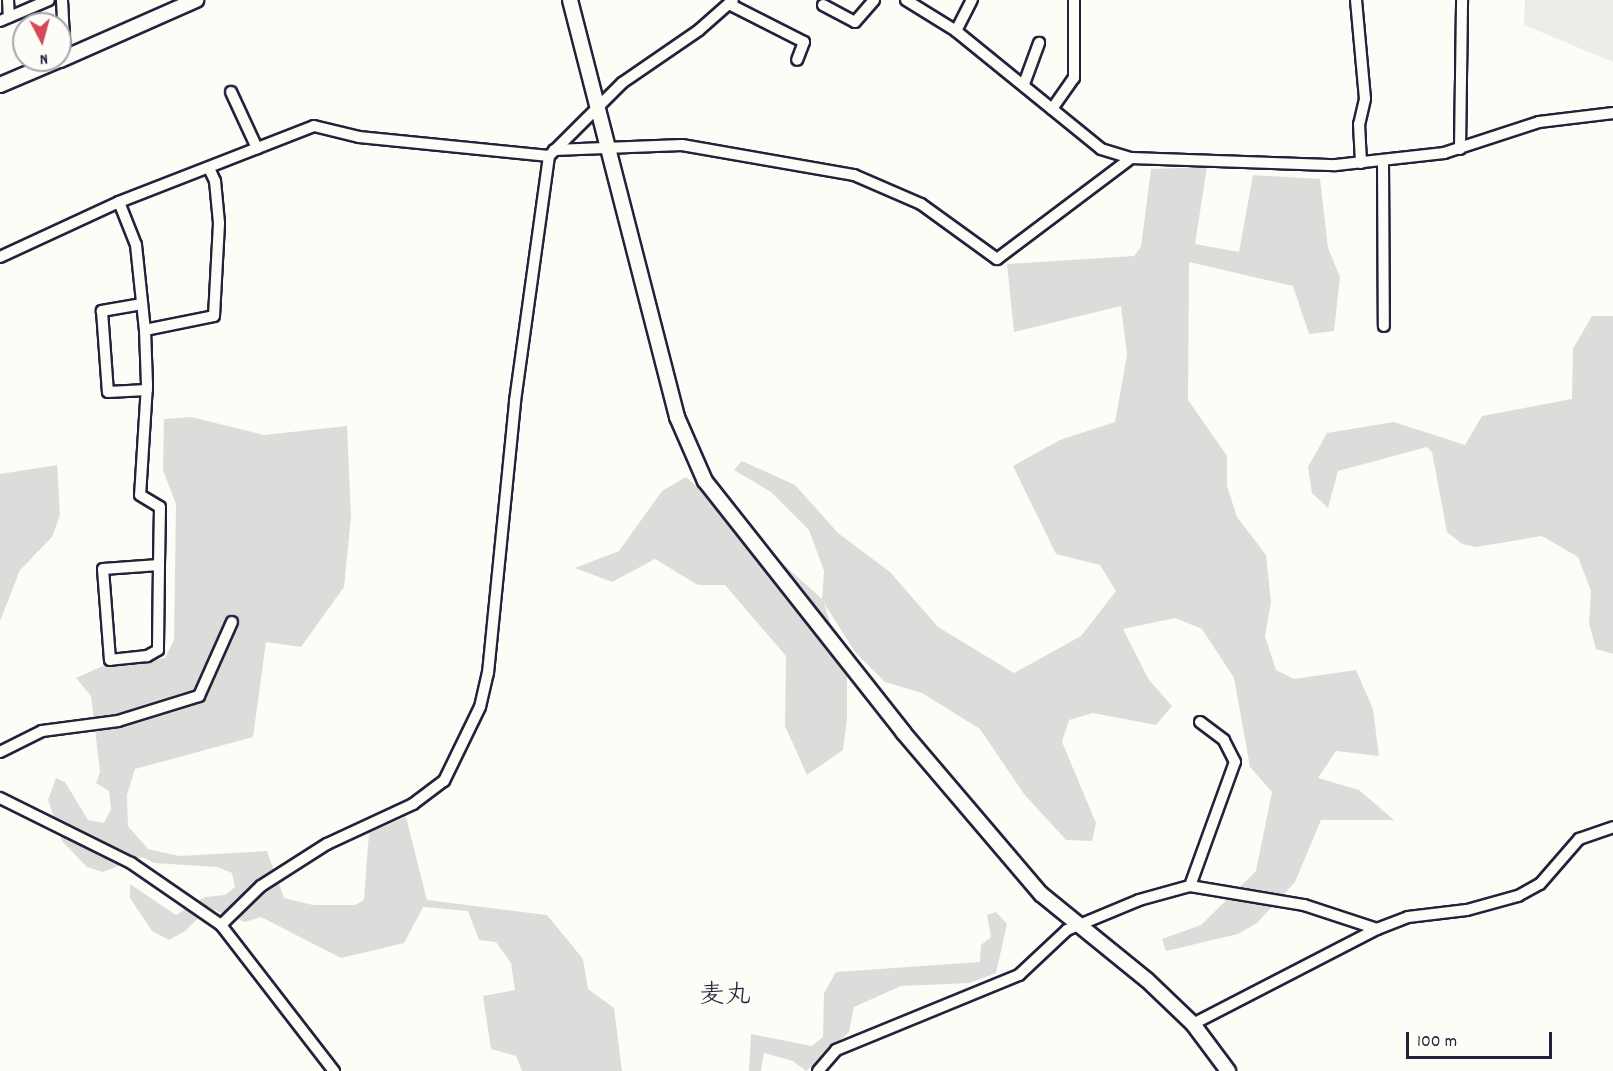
<!DOCTYPE html>
<html>
<head>
<meta charset="utf-8">
<style>
  body { margin:0 }
  #map { position:relative; width:1613px; height:1071px; overflow:hidden; background:#fdfcf7; font-family:Dekko,"Klee One",sans-serif }
  div>[style] { position:absolute }
  .built>* { inset:0; background:#ecece9 }
  .green>* { inset:0; background:#dddcdb }
  .roads { filter:drop-shadow(2px 0 #22223b) drop-shadow(-2px 0 #22223b) drop-shadow(0 2px #22223b) drop-shadow(0 -2px #22223b) }
  .minor>* { height:10px; margin:-5px; padding:0 5px; transform-origin:5px; border-radius:5px; background:#fdfcf7 }
  .tertiary>* { height:14px; margin:-7px; padding:0 7px; transform-origin:7px; border-radius:7px; background:#fdfcf7 }
  span { translate:-50% -50%; white-space:nowrap; text-align:center; line-height:1.15; -webkit-text-stroke:4.5px #fdfcf7; paint-order:stroke }
  .quarter-label { font-size:26px; color:#22223b }
  .north { position:absolute; left:12px; top:12px; width:60px; height:60px; box-sizing:border-box; background:#fdfcf7; border:2px solid #a5a5ac; border-radius:50%; rotate:174deg; font-size:16px; font-weight:700; line-height:24px; text-align:center; color:#22223b }
  .north::after { content:''; display:block; margin:auto; width:21px; height:27px; background:#d1495b; clip-path:polygon(50% 0,100% 100%,50% 72%,0 100%) }
  .scale { position:absolute; left:1406px; top:1032px; width:146px; height:27px; box-sizing:border-box; border:3px solid #22223b; border-top:0; padding-left:8px; font-size:18px; line-height:21px; white-space:nowrap; color:#22223b; -webkit-text-stroke:4px #fdfcf7; paint-order:stroke }
</style>
</head>
<body>
<div id="map">
  <div class="built">
    <div style="clip-path:polygon(1525px 0,1613px 0,1613px 62px,1524px 25px)"></div>
  </div>
  <div class="green">
    <div style="clip-path:polygon(1207px 167px,1195px 244px,1239px 252px,1253px 175px,1320px 179px,1328px 248px,1340px 277px,1334px 331px,1309px 334px,1293px 286px,1189px 262px,1188px 400px,1227px 456px,1227px 486px,1237px 517px,1266px 555px,1271px 602px,1265px 636px,1276px 670px,1294px 679px,1356px 670px,1373px 709px,1379px 756px,1336px 751px,1318px 778px,1359px 790px,1394px 820px,1321px 820px,1295px 882px,1257px 923px,1238px 934px,1166px 951px,1162px 939px,1201px 925px,1256px 871px,1272px 792px,1250px 767px,1234px 678px,1202px 629px,1175px 618px,1123px 629px,1149px 680px,1172px 706px,1156px 725px,1093px 713px,1069px 720px,1062px 742px,1096px 823px,1092px 841px,1066px 840px,1024px 794px,980px 729px,922px 693px,885px 682px,855px 652px,824px 603px,847px 677px,847px 719px,843px 750px,807px 775px,785px 726px,786px 656px,725px 585px,698px 585px,655px 559px,612px 582px,575px 568px,619px 551px,662px 491px,686px 477px,822px 599px,824px 571px,809px 530px,771px 492px,734px 470px,742px 461px,795px 485px,838px 533px,890px 572px,938px 627px,1014px 673px,1081px 636px,1116px 591px,1100px 565px,1056px 554px,1013px 466px,1060px 440px,1115px 422px,1127px 355px,1121px 306px,1014px 332px,1007px 264px,1134px 256px,1141px 247px,1151px 169px)"></div>
    <div style="clip-path:polygon(1592px 316px,1613px 316px,1613px 654px,1596px 649px,1589px 623px,1591px 591px,1578px 557px,1542px 536px,1476px 547px,1462px 544px,1447px 532px,1432px 452px,1427px 447px,1338px 471px,1328px 508px,1312px 493px,1308px 467px,1327px 433px,1394px 422px,1465px 445px,1482px 416px,1572px 399px,1573px 349px)"></div>
    <div style="clip-path:polygon(191px 417px,264px 435px,347px 426px,351px 517px,344px 587px,301px 647px,266px 642px,253px 737px,135px 769px,127px 795px,128px 826px,148px 849px,179px 856px,267px 851px,284px 898px,313px 905px,355px 905px,364px 900px,369px 833px,406px 817px,427px 900px,547px 915px,583px 959px,588px 989px,614px 1008px,622px 1071px,522px 1071px,516px 1056px,491px 1049px,483px 996px,515px 990px,511px 963px,496px 942px,479px 940px,468px 911px,423px 907px,404px 943px,341px 958px,261px 917px,245px 922px,209px 908px,185px 931px,169px 940px,152px 931px,130px 898px,130px 884px,176px 915px,205px 897px,225px 895px,235px 887px,232px 873px,217px 867px,154px 863px,142px 857px,103px 872px,87px 867px,62px 841px,48px 800px,56px 778px,65px 782px,88px 820px,104px 823px,111px 809px,109px 791px,96px 783px,100px 772px,91px 696px,76px 678px,105px 665px,165px 658px,174px 640px,176px 504px,163px 470px,164px 419px)"></div>
    <div style="clip-path:polygon(57px 465px,60px 515px,52px 537px,20px 570px,0 621px,0 474px)"></div>
    <div style="clip-path:polygon(996px 912px,1007px 924px,996px 973px,970px 983px,901px 986px,854px 1007px,849px 1032px,806px 1071px,793px 1061px,764px 1053px,761px 1071px,749px 1071px,751px 1034px,812px 1046px,823px 1037px,824px 993px,836px 972px,980px 962px,981px 945px,991px 937px,987px 915px)"></div>
  </div>
  <div class="roads">
    <div class="minor">
      <div style="left:8px;top:0;width:17px;rotate:87deg"></div>
      <div style="left:62px;top:0;width:57px;rotate:87deg"></div>
      <div style="left:906px;top:0;width:59px;rotate:31.8deg"></div>
      <div style="left:956px;top:31px;width:187px;rotate:39.1deg"></div>
      <div style="left:1101px;top:149px;width:31px;rotate:17deg"></div>
      <div style="left:1131px;top:158px;width:205px;rotate:2deg"></div>
      <div style="left:1336px;top:165px;width:109px;rotate:-6.3deg"></div>
      <div style="left:1444px;top:153px;width:100px;rotate:-18.1deg"></div>
      <div style="left:1539px;top:122px;width:75px;rotate:-6.9deg"></div>
      <div style="left:1356px;top:0;width:99px;rotate:84.8deg"></div>
      <div style="left:1365px;top:99px;width:26px;rotate:103deg"></div>
      <div style="left:1359px;top:124px;width:39px;rotate:87deg"></div>
      <div style="left:729px;top:4px;width:84px;rotate:26.9deg"></div>
      <div style="left:804px;top:42px;width:19px;rotate:111deg"></div>
      <div style="left:823px;top:5px;width:36px;rotate:28deg"></div>
      <div style="left:855px;top:22px;width:29px;rotate:-49deg"></div>
      <div style="left:0;top:21px;width:53px;rotate:-23.2deg"></div>
      <div style="left:956px;top:31px;width:35px;rotate:-63deg"></div>
      <div style="left:1024px;top:84px;width:44px;rotate:-69.9deg"></div>
      <div style="left:231px;top:92px;width:62px;rotate:65.1deg"></div>
      <div style="left:1052px;top:109px;width:38px;rotate:-55deg"></div>
      <div style="left:1074px;top:78px;width:78px;rotate:-90deg"></div>
      <div style="left:1460px;top:149px;width:149px;rotate:-89.2deg"></div>
      <div style="left:554px;top:150px;width:128px;rotate:-2.2deg"></div>
      <div style="left:682px;top:145px;width:175px;rotate:9.9deg"></div>
      <div style="left:854px;top:175px;width:73px;rotate:23.4deg"></div>
      <div style="left:921px;top:204px;width:94px;rotate:35.9deg"></div>
      <div style="left:997px;top:259px;width:168px;rotate:-37deg"></div>
      <div style="left:1383px;top:161px;width:165px;rotate:89.7deg"></div>
      <div style="left:119px;top:202px;width:46px;rotate:68.4deg"></div>
      <div style="left:136px;top:245px;width:85px;rotate:84deg"></div>
      <div style="left:145px;top:330px;width:55px;rotate:87.9deg"></div>
      <div style="left:147px;top:385px;width:110px;rotate:93.6deg"></div>
      <div style="left:140px;top:495px;width:23px;rotate:31deg"></div>
      <div style="left:160px;top:507px;width:58px;rotate:91deg"></div>
      <div style="left:159px;top:565px;width:85px;rotate:90.7deg"></div>
      <div style="left:158px;top:650px;width:13px;rotate:151deg"></div>
      <div style="left:147px;top:656px;width:37px;rotate:174deg"></div>
      <div style="left:110px;top:660px;width:91px;rotate:-94.4deg"></div>
      <div style="left:103px;top:569px;width:56px;rotate:-4.1deg"></div>
      <div style="left:0;top:257px;width:131px;rotate:-24.8deg"></div>
      <div style="left:119px;top:202px;width:209px;rotate:-21.3deg"></div>
      <div style="left:314px;top:126px;width:46px;rotate:13.7deg"></div>
      <div style="left:359px;top:137px;width:191px;rotate:5.7deg"></div>
      <div style="left:142px;top:304px;width:41px;rotate:170.1deg"></div>
      <div style="left:102px;top:311px;width:81px;rotate:85.8deg"></div>
      <div style="left:108px;top:392px;width:39px;rotate:-3deg"></div>
      <div style="left:145px;top:330px;width:70px;rotate:-11.5deg"></div>
      <div style="left:214px;top:316px;width:93px;rotate:-86.9deg"></div>
      <div style="left:219px;top:223px;width:42px;rotate:-95.4deg"></div>
      <div style="left:215px;top:181px;width:14px;rotate:-115deg"></div>
      <div style="left:0;top:752px;width:47px;rotate:-26.6deg"></div>
      <div style="left:42px;top:731px;width:77px;rotate:-7.5deg"></div>
      <div style="left:118px;top:721px;width:85px;rotate:-17.2deg"></div>
      <div style="left:199px;top:696px;width:81px;rotate:-66deg"></div>
      <div style="left:0;top:798px;width:146px;rotate:26.4deg"></div>
      <div style="left:131px;top:863px;width:109px;rotate:34.6deg"></div>
      <div style="left:221px;top:925px;width:185px;rotate:52.3deg"></div>
      <div style="left:1190px;top:886px;width:132px;rotate:-70.1deg"></div>
      <div style="left:1235px;top:762px;width:25px;rotate:-117deg"></div>
      <div style="left:1224px;top:740px;width:30px;rotate:-143deg"></div>
      <div style="left:221px;top:925px;width:56px;rotate:-44.3deg"></div>
      <div style="left:261px;top:886px;width:78px;rotate:-32.5deg"></div>
      <div style="left:327px;top:844px;width:95px;rotate:-24.9deg"></div>
      <div style="left:413px;top:804px;width:39px;rotate:-37deg"></div>
      <div style="left:444px;top:781px;width:82px;rotate:-64.1deg"></div>
      <div style="left:480px;top:707px;width:35px;rotate:-77deg"></div>
      <div style="left:488px;top:673px;width:273px;rotate:-84.3deg"></div>
      <div style="left:515px;top:401px;width:247px;rotate:-82.1deg"></div>
      <div style="left:549px;top:156px;width:103px;rotate:-45deg"></div>
      <div style="left:622px;top:83px;width:93px;rotate:-34.5deg"></div>
      <div style="left:699px;top:30px;width:45px;rotate:-41.4deg"></div>
      <div style="left:1193px;top:1024px;width:207px;rotate:-27.3deg"></div>
      <div style="left:1377px;top:929px;width:33px;rotate:-21deg"></div>
      <div style="left:1408px;top:917px;width:59px;rotate:-6.8deg"></div>
      <div style="left:1467px;top:910px;width:53px;rotate:-15.4deg"></div>
      <div style="left:1518px;top:896px;width:25px;rotate:-29deg"></div>
      <div style="left:1540px;top:884px;width:60px;rotate:-49.1deg"></div>
      <div style="left:1579px;top:839px;width:36px;rotate:-19deg"></div>
      <div style="left:818px;top:1071px;width:28px;rotate:-49deg"></div>
      <div style="left:836px;top:1050px;width:198px;rotate:-22.3deg"></div>
      <div style="left:1019px;top:975px;width:66px;rotate:-43.2deg"></div>
      <div style="left:1067px;top:930px;width:78px;rotate:-22.6deg"></div>
      <div style="left:1139px;top:900px;width:53px;rotate:-15.4deg"></div>
      <div style="left:1190px;top:886px;width:116px;rotate:9.5deg"></div>
      <div style="left:1304px;top:905px;width:77px;rotate:18.2deg"></div>
    </div>
    <div class="tertiary">
      <div style="left:570px;top:0;width:431px;rotate:75.6deg"></div>
      <div style="left:677px;top:417px;width:70px;rotate:66.4deg"></div>
      <div style="left:705px;top:481px;width:320px;rotate:51.7deg"></div>
      <div style="left:903px;top:732px;width:213px;rotate:49.6deg"></div>
      <div style="left:1041px;top:894px;width:136px;rotate:39.1deg"></div>
      <div style="left:1147px;top:980px;width:64px;rotate:43.7deg"></div>
      <div style="left:1193px;top:1024px;width:59px;rotate:53.3deg"></div>
      <div style="left:60px;top:60px;width:149px;rotate:-23.8deg"></div>
      <div style="left:0;top:85px;width:64px;rotate:-23deg"></div>
    </div>
  </div>
  <div class="quarter-label">
    <span style="left:725px;top:997px">麦丸</span>
  </div>
  <div class="north">N</div>
  <div class="scale">100 m</div>
</div>
</body>
</html>
